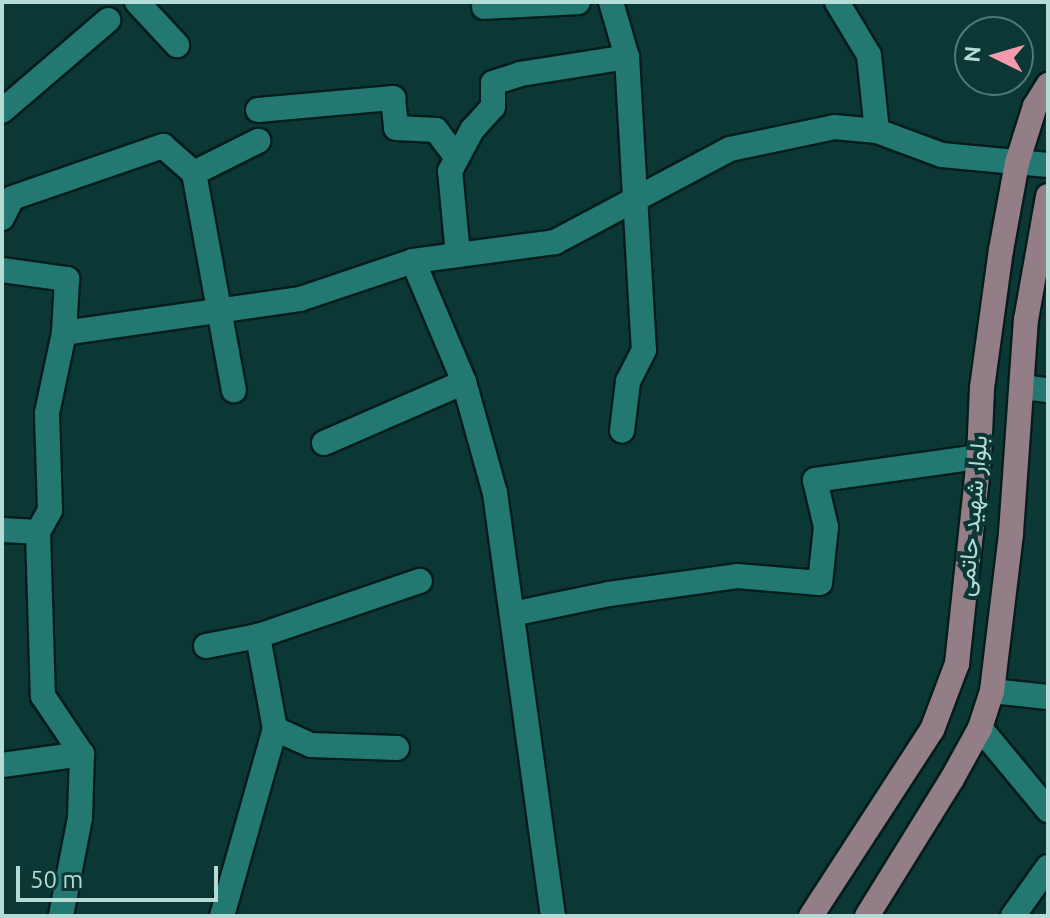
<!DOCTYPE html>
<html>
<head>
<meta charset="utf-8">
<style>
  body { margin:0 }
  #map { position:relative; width:1050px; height:918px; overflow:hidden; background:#0b3834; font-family:Ubuntu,Vazirmatn,sans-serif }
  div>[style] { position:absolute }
  .roads { filter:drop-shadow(2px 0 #041d1b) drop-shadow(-2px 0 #041d1b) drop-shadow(0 2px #041d1b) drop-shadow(0 -2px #041d1b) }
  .minor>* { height:24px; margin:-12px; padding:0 12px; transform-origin:12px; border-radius:12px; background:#237971 }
  .major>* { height:24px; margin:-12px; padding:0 12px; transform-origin:12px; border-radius:12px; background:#937e87 }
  span { translate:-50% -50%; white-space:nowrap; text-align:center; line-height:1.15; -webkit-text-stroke:8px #0b3834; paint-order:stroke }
  .street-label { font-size:24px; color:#b5dbd6 }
  .frame { position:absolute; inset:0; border:4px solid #b5dbd6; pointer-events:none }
  .north { position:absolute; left:954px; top:16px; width:80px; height:80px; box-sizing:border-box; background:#0b3834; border:2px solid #4f7975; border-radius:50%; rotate:275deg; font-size:22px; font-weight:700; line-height:32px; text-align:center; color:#b5dbd6 }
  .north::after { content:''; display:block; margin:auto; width:28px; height:36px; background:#f39aac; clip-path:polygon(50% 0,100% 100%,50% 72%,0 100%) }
  .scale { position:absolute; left:16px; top:866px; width:202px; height:36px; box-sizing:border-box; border:4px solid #b5dbd6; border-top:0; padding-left:10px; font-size:24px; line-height:28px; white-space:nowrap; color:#b5dbd6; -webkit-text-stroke:6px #0b3834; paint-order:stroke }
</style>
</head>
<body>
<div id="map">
  <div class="roads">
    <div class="minor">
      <div style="left:137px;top:2px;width:59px;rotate:47.1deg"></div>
      <div style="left:611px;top:2px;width:57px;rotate:73.8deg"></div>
      <div style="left:627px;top:57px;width:293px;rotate:86.7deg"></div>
      <div style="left:644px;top:350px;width:35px;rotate:117deg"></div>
      <div style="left:628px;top:381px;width:50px;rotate:96.8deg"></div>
      <div style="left:837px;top:2px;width:62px;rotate:58.9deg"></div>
      <div style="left:869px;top:55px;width:76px;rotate:84deg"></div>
      <div style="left:484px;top:7px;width:94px;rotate:-3deg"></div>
      <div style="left:258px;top:110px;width:136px;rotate:-5.1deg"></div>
      <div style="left:393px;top:98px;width:30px;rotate:84deg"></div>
      <div style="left:396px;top:128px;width:40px;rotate:2.9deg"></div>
      <div style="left:436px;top:130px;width:35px;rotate:53deg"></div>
      <div style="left:2px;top:111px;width:140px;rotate:-40.6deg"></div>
      <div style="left:194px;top:173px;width:72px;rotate:-26.6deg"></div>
      <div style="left:2px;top:218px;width:22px;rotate:-63deg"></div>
      <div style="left:12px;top:198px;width:160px;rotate:-19deg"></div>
      <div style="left:163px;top:146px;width:41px;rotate:41.1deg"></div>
      <div style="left:194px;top:173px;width:221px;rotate:79.6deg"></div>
      <div style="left:458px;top:255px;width:84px;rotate:-95.4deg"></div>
      <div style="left:450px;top:171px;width:47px;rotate:-61.8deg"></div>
      <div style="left:472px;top:130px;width:31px;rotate:-48deg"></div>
      <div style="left:493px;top:107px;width:24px;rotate:-90deg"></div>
      <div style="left:493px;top:83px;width:28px;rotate:-18deg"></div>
      <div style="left:520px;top:74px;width:108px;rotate:-9deg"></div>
      <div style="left:413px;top:261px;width:131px;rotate:67.1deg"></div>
      <div style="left:464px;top:382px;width:115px;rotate:74.4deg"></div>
      <div style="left:495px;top:493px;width:427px;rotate:82.2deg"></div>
      <div style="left:2px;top:270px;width:66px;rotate:7.9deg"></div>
      <div style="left:67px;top:279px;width:54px;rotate:93.2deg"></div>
      <div style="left:64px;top:333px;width:238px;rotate:-8.2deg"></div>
      <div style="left:300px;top:299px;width:119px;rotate:-18.6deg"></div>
      <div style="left:413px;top:261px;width:143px;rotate:-7.6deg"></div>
      <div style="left:555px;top:242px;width:198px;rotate:-28deg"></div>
      <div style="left:730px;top:149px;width:106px;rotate:-11.9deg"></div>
      <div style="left:834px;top:127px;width:43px;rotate:5.3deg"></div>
      <div style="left:877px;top:131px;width:69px;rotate:20.3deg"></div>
      <div style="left:942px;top:155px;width:106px;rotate:5.4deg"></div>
      <div style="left:1022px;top:387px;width:26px;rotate:7deg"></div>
      <div style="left:324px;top:443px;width:153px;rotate:-23.5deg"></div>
      <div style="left:2px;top:530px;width:36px;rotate:3deg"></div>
      <div style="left:38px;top:532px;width:25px;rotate:-61deg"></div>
      <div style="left:50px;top:510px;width:97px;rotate:-91.8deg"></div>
      <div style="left:47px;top:413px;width:82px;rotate:-78deg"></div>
      <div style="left:38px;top:532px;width:164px;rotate:88.3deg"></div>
      <div style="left:43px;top:696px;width:70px;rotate:56.1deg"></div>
      <div style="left:82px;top:754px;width:64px;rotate:91.8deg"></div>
      <div style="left:80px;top:818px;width:100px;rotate:101deg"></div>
      <div style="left:512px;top:614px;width:99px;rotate:-11.7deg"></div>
      <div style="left:609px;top:594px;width:129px;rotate:-8deg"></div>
      <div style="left:737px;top:576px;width:83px;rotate:4.8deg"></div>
      <div style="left:820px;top:583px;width:56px;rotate:-83.9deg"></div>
      <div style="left:826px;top:527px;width:48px;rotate:-103.2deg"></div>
      <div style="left:815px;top:480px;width:166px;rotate:-8deg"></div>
      <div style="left:206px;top:646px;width:53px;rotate:-10.9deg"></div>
      <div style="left:258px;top:636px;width:171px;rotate:-18.8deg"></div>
      <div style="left:992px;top:691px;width:56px;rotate:6.1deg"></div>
      <div style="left:980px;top:728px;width:107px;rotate:50.3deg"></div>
      <div style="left:275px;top:729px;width:39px;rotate:24deg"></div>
      <div style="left:311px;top:745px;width:86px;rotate:2deg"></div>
      <div style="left:2px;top:765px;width:81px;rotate:-7.8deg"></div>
      <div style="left:222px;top:916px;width:194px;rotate:-74.2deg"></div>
      <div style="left:275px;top:729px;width:95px;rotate:-100.4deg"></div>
      <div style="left:1013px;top:916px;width:60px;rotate:-54.5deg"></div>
    </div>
    <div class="major">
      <div style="left:811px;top:916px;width:222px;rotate:-57deg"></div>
      <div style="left:932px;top:730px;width:71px;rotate:-69.3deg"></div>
      <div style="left:957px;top:664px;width:208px;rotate:-83.9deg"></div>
      <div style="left:979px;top:457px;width:69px;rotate:-87.5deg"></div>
      <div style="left:982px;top:388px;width:139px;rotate:-82.2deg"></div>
      <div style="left:1001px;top:250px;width:88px;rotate:-79.6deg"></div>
      <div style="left:1017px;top:163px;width:60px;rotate:-72.5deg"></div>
      <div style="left:1035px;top:106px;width:25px;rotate:-58deg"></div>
      <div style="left:867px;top:916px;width:161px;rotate:-58.2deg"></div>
      <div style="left:952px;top:779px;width:58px;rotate:-61.2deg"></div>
      <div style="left:980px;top:728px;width:39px;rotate:-72deg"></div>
      <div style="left:992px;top:691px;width:159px;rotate:-83.1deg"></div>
      <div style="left:1011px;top:533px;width:214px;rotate:-86deg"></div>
      <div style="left:1026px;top:320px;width:126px;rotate:-79.9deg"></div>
    </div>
  </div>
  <div class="street-label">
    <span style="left:972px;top:516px;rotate:-85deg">بلوار شهید حاتمی</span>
  </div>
  <div class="frame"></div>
  <div class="north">N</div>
  <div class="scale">50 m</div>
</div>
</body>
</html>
